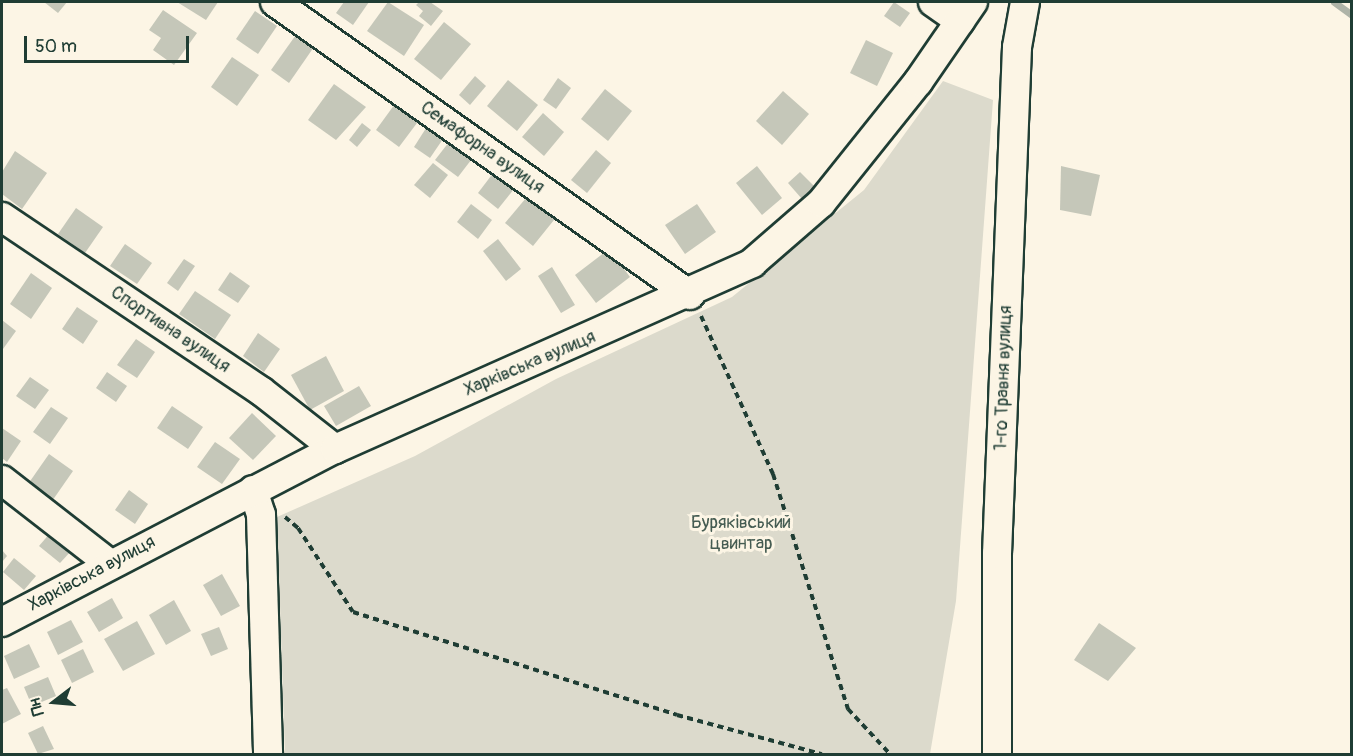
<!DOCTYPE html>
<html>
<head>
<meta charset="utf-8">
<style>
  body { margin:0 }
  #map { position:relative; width:1353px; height:756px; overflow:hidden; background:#fcf5e5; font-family:Pangolin,sans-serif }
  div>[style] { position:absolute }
  .green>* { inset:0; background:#dcdacc }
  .stream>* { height:7px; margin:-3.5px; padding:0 3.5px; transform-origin:3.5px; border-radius:3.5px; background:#aeb3a7 }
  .building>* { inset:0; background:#c5c7b9 }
  .path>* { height:4px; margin-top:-2px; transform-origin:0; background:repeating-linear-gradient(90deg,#1f3d34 0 6px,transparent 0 10.5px) }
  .roads { filter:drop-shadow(2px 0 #1f3d34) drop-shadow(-2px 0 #1f3d34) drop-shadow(0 2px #1f3d34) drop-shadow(0 -2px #1f3d34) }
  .minor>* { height:28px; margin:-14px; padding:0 14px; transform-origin:14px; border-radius:14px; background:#fcf5e5 }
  span { translate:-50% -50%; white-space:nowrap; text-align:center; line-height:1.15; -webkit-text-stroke:6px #fcf5e5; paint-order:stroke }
  .street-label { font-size:18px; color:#1f3d34 }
  .park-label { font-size:18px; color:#455c52 }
  .frame { position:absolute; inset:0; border:3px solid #1f3d34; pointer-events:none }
  .north { position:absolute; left:24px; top:672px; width:60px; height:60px; -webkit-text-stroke:4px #fcf5e5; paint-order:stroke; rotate:254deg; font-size:16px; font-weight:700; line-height:24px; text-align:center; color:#1f3d34 }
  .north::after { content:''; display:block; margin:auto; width:21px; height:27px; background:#1f3d34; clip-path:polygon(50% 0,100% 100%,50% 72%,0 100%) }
  .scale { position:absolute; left:24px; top:36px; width:165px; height:27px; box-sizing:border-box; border:3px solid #1f3d34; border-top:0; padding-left:8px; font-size:18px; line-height:21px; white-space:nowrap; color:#1f3d34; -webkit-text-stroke:4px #fcf5e5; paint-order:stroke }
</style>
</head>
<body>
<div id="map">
  <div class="green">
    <div style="clip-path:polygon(943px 81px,993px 100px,956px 601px,930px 754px,285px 754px,277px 517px,415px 456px,556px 379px,732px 297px,864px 190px)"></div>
  </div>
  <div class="stream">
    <div style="left:1334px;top:2px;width:22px;rotate:36deg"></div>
  </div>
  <div class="building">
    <div style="clip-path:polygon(44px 2px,67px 2px,58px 13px)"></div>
    <div style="clip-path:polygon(177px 2px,218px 2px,206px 20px)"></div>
    <div style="clip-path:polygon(344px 2px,369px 2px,353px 25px,336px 13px)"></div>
    <div style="clip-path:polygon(388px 2px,424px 25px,404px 56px,367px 31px)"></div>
    <div style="clip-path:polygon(419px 2px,430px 2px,443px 11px,431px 26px,419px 16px,423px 11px,416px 5px)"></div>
    <div style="clip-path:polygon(894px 2px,910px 13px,900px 27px,884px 16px)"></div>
    <div style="clip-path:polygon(163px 10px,197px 33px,174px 65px,153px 50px,161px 38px,149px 30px)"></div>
    <div style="clip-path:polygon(255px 11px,277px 26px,258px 54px,236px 39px)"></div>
    <div style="clip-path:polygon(444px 22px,471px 44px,441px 80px,414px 59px)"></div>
    <div style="clip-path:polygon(298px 32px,316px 44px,289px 83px,271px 70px)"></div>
    <div style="clip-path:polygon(866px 40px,893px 53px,877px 86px,850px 73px)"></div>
    <div style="clip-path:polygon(232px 57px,259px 75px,237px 106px,211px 87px)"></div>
    <div style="clip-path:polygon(475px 76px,486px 86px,470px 105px,459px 95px)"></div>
    <div style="clip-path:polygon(558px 78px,571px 88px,556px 109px,543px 100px)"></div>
    <div style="clip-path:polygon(508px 80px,538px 105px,517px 131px,487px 106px)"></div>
    <div style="clip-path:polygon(334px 84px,366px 107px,336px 140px,308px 120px)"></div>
    <div style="clip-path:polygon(605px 89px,632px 111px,608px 141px,581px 119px)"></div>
    <div style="clip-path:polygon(783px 91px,809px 114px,782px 145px,756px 121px)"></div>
    <div style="clip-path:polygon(400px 97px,423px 115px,399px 147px,376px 130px)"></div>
    <div style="clip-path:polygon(543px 113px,564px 132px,544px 156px,522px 137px)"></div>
    <div style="clip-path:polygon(362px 123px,371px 130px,357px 147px,349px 140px)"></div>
    <div style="clip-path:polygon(428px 125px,445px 136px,430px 158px,414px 147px)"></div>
    <div style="clip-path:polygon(456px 133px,478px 151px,458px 177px,435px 160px)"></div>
    <div style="clip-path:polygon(596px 150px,611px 163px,587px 193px,571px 180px)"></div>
    <div style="clip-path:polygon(15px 151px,47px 173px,22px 209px,2px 194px,2px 172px)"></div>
    <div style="clip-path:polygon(433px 163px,448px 175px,430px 198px,414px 185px)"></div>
    <div style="clip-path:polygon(757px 166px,782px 198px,762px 215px,736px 183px)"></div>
    <div style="clip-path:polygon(1061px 166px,1100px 175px,1091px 216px,1060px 210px)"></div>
    <div style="clip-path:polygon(497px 168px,518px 184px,498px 209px,478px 193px)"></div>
    <div style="clip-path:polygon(800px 172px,815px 187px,802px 199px,788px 183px)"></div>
    <div style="clip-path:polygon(531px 192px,558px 215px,533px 246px,505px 223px)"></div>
    <div style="clip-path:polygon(471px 204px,492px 220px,478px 239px,457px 222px)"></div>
    <div style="clip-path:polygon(697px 204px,716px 232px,685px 254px,665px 225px)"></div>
    <div style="clip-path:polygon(76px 208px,103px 227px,85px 253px,58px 234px)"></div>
    <div style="clip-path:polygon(498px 239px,521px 269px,506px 281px,483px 251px)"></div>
    <div style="clip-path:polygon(125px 244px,152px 263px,137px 284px,110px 266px)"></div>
    <div style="clip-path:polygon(609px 249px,630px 277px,596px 303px,575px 275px)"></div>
    <div style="clip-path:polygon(184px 259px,195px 266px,178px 291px,167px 283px)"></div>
    <div style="clip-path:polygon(552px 267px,575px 305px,561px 313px,538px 276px)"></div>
    <div style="clip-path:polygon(230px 272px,250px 286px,238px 303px,218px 290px)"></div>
    <div style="clip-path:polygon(31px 273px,52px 288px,31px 319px,10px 304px)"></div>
    <div style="clip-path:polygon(195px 291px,231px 315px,215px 339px,179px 314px)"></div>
    <div style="clip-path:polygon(77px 307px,98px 321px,83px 344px,62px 329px)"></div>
    <div style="clip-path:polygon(2px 320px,16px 331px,3px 349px,2px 348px)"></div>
    <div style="clip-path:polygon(258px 333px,280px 349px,264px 372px,243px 356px)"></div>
    <div style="clip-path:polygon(136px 339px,155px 352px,137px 378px,117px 365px)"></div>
    <div style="clip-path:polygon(326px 356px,344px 391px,310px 410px,291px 375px)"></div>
    <div style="clip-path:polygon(107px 372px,127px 386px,116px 402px,96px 388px)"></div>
    <div style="clip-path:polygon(30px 377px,49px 390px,35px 409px,16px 396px)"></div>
    <div style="clip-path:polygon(359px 386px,371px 406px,336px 426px,324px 406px)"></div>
    <div style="clip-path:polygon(172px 406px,203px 427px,188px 449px,157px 428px)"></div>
    <div style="clip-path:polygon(51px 407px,68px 418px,50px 444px,33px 432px)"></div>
    <div style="clip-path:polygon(252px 413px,276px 436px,253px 460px,229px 438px)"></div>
    <div style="clip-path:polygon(2px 428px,21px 441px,7px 462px,2px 458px)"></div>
    <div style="clip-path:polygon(215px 442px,240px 459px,222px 484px,197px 467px)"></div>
    <div style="clip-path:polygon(49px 454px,73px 471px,50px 504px,26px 487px)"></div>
    <div style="clip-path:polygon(129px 490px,148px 504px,135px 524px,115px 510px)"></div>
    <div style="clip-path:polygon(51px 532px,72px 550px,60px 563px,39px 546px)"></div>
    <div style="clip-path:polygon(2px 550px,7px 556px,2px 562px)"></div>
    <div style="clip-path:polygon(14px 558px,36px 576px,24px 590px,3px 572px)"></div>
    <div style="clip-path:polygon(222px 574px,240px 606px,221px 616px,203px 585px)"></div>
    <div style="clip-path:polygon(112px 598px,123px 618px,99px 632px,87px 612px)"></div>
    <div style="clip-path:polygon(174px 600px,191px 631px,166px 645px,149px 615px)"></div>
    <div style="clip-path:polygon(71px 620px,83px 642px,58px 655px,47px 632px)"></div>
    <div style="clip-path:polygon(137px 621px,155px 654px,123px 671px,104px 639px)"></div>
    <div style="clip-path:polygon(1099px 623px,1136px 648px,1108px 681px,1074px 660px)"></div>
    <div style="clip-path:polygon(219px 627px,228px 649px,211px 656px,201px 634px)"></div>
    <div style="clip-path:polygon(29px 644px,40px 667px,14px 679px,4px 656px)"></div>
    <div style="clip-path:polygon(83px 649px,94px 672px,72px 683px,61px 660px)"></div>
    <div style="clip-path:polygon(48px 677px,56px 696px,32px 706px,24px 687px)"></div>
    <div style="clip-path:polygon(7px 688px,21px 714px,2px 724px,2px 690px)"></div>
    <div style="clip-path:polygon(43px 726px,54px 749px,38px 754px,28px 733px)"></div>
  </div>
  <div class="path">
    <div style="left:701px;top:316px;width:174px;rotate:65.5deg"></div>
    <div style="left:773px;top:474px;width:247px;rotate:72.3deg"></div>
    <div style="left:848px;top:709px;width:62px;rotate:47deg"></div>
    <div style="left:285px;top:517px;width:17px;rotate:40deg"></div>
    <div style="left:298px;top:528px;width:100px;rotate:56.8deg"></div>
    <div style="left:353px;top:612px;width:340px;rotate:17.6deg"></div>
    <div style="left:677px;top:715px;width:150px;rotate:15.1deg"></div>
  </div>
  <div class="roads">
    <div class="minor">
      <div style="left:275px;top:2px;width:508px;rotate:35.22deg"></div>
      <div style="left:933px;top:2px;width:33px;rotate:35deg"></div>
      <div style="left:2px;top:217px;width:312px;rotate:33.9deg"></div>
      <div style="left:261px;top:391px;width:94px;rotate:38.1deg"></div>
      <div style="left:2px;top:480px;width:137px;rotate:37.9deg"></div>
      <div style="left:253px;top:490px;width:26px;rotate:72deg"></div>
      <div style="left:261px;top:515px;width:239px;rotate:88.3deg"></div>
      <div style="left:2px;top:622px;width:375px;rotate:-27.5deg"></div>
      <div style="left:335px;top:449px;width:457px;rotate:-24deg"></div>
      <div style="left:752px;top:263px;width:91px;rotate:-41deg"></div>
      <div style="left:821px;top:203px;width:155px;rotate:-51.3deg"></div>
      <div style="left:918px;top:82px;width:97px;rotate:-55.5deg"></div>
      <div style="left:997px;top:754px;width:200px;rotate:-90deg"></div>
      <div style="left:997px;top:554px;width:507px;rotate:-87.74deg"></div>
      <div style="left:1017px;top:47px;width:46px;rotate:-79.9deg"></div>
    </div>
  </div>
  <div class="street-label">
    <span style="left:482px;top:148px;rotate:35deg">Семафорна вулиця</span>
    <span style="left:170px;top:330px;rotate:34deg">Спортивна вулиця</span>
    <span style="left:530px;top:364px;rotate:-23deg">Харківська вулиця</span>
    <span style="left:1004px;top:378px;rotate:-88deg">1-го Травня вулиця</span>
    <span style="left:92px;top:574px;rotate:-28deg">Харківська вулиця</span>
  </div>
  <div class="park-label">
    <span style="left:741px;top:534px">Буряківський<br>цвинтар</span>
  </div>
  <div class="frame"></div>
  <div class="north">Пн</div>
  <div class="scale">50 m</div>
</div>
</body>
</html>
